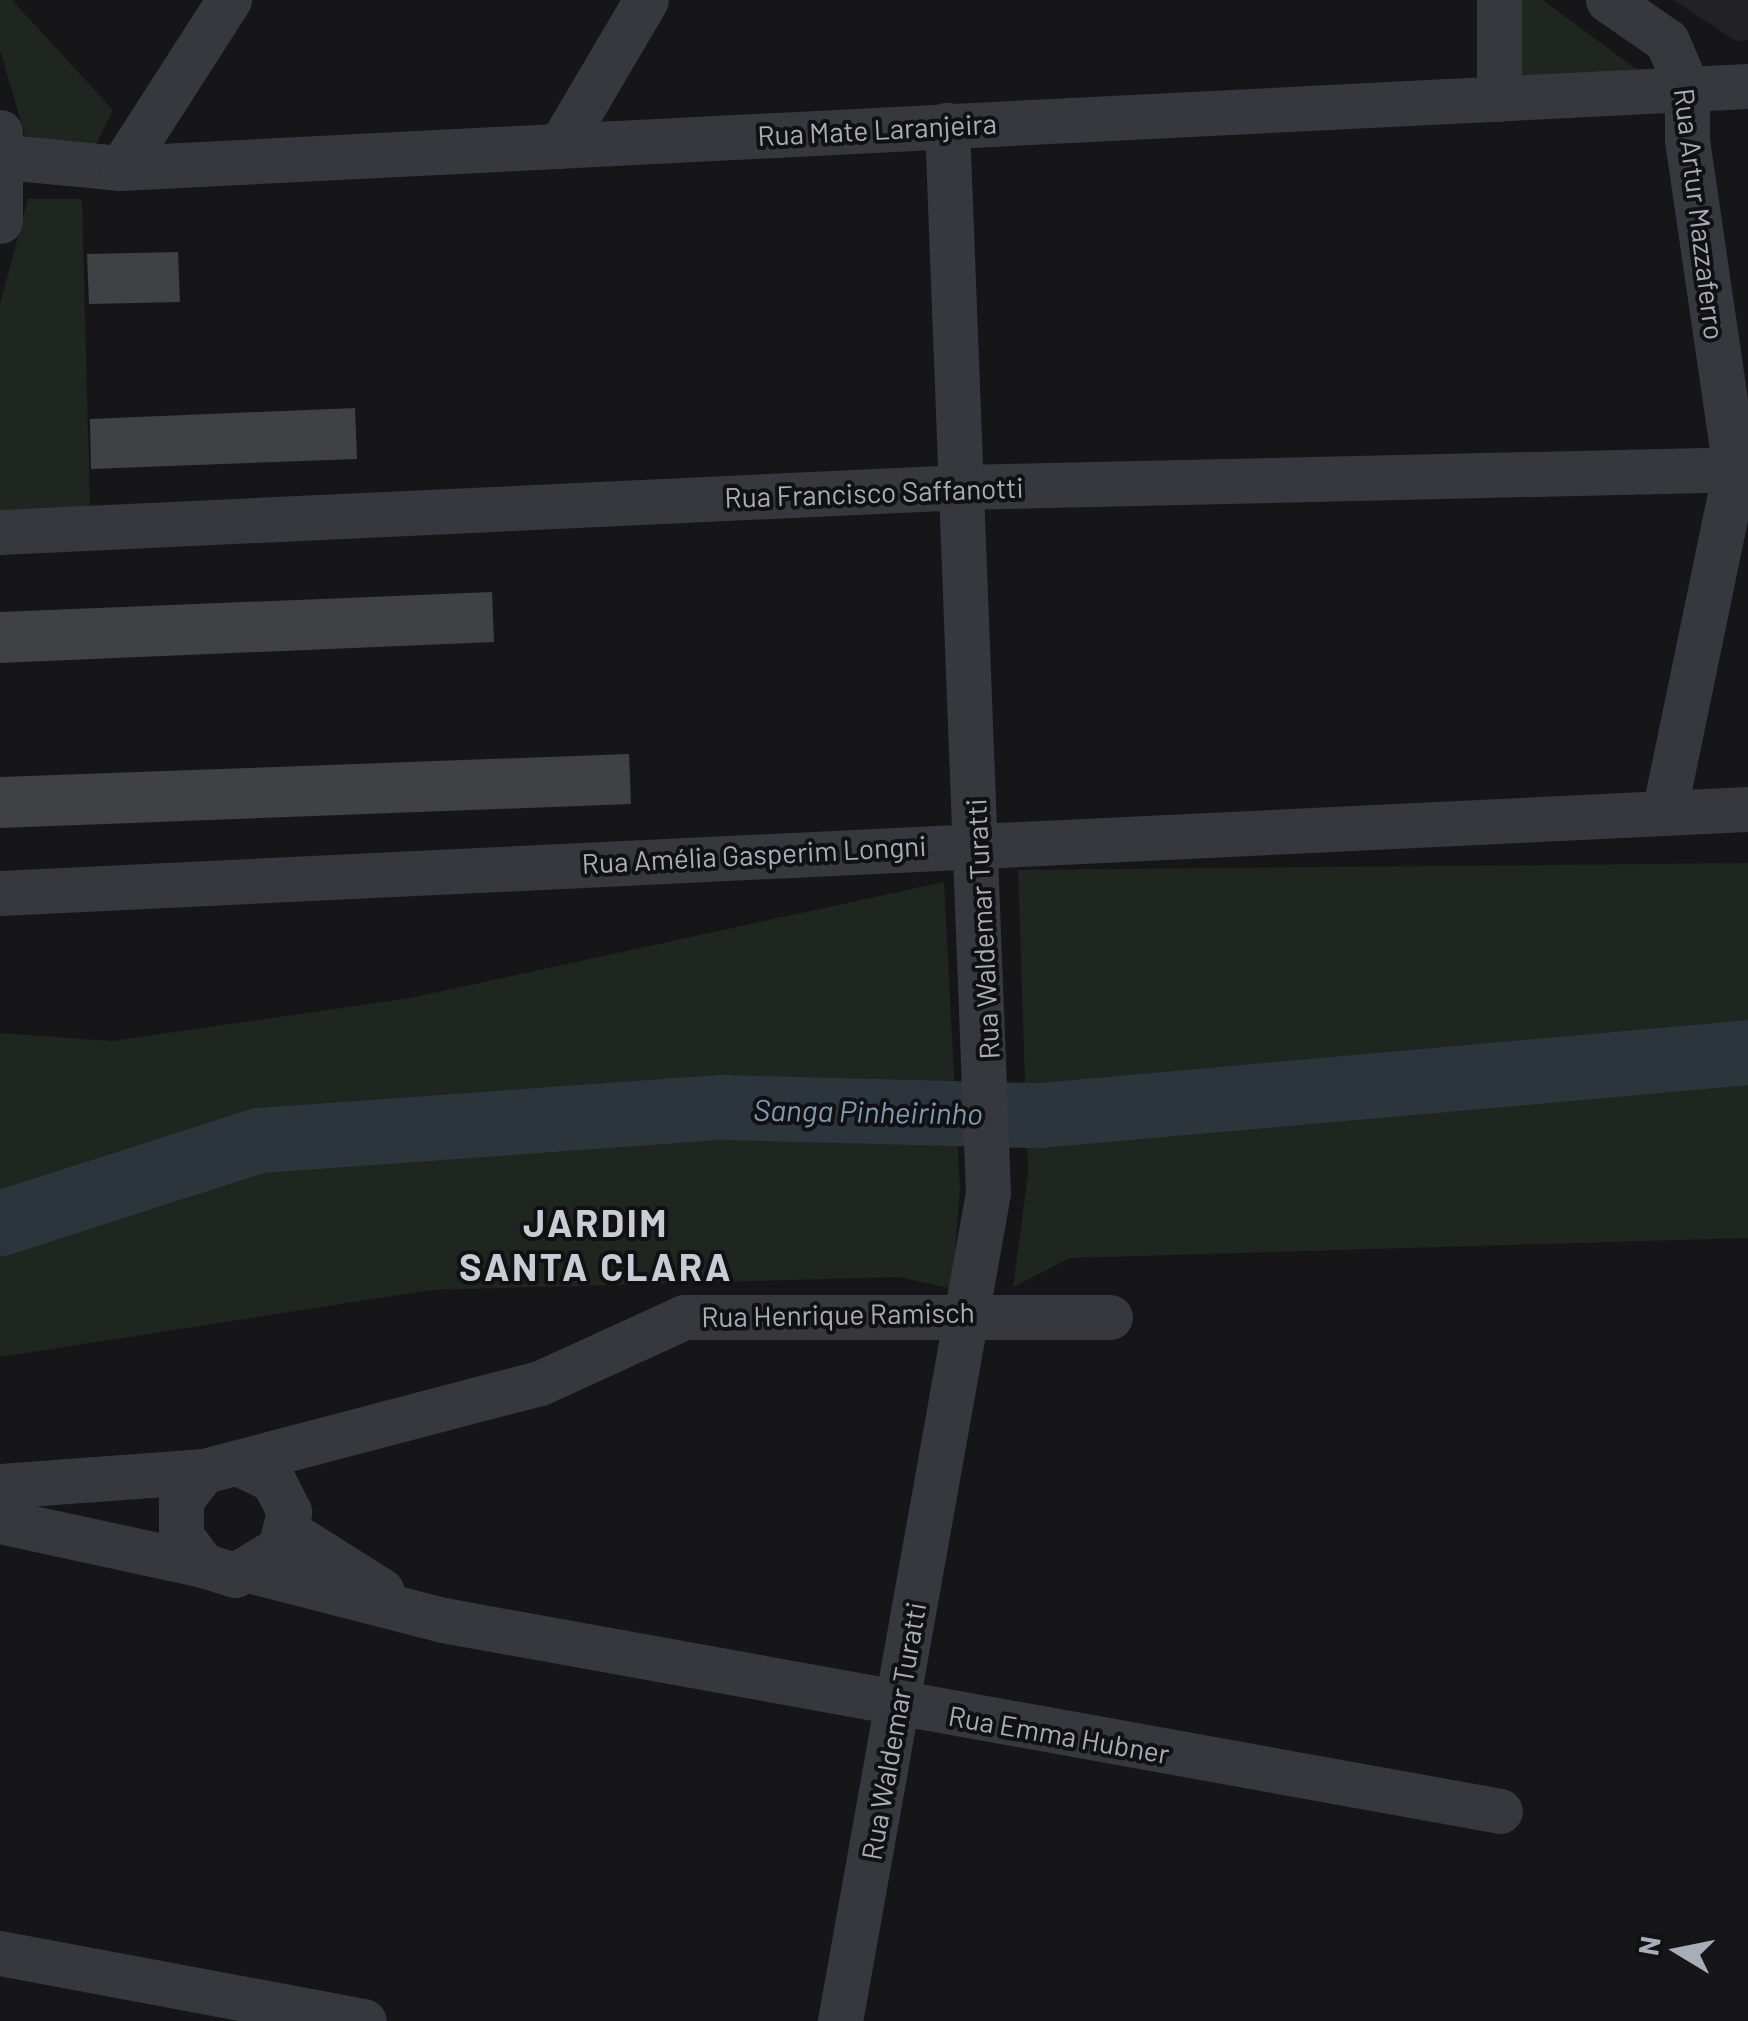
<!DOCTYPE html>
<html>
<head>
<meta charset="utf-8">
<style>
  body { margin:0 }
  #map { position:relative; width:1748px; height:2021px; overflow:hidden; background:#161618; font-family:Barlow,sans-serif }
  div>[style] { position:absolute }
  .built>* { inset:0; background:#222225 }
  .green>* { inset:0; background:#1e261f }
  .river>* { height:65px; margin:-32.5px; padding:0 32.5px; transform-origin:32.5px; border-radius:32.5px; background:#2c353c }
  .building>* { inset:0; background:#404145 }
  .minor>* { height:45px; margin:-22.5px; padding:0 22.5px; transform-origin:22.5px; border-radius:22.5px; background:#37383d }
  span { translate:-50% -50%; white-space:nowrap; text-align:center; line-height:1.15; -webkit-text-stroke:8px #111113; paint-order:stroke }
  .street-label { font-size:28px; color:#a8adb8 }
  .water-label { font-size:30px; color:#7f9bb3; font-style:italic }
  .district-label { font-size:38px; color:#c9ccd4; font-weight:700; letter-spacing:2.5px }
  .north { position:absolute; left:1628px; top:1901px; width:100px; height:100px; -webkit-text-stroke:8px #111113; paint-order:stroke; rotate:280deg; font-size:28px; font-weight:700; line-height:40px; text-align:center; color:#a8adb8 }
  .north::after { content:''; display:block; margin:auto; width:35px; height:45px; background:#a8adb8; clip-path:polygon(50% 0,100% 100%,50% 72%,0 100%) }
</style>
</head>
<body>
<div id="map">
  <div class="built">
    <div style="clip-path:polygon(1673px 0,1748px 0,1748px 40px,1736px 41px)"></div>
  </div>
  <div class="green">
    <div style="clip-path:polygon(0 0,12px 0,113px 110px,96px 144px,27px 142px,0 50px)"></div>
    <div style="clip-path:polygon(1513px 0,1543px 0,1644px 75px,1515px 79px)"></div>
    <div style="clip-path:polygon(28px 199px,82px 199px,90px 507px,0 510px,0 304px)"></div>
    <div style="clip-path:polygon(1748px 863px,1748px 1238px,1070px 1258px,1013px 1287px,1028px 1174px,1018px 870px)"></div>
    <div style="clip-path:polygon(944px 882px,960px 1188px,952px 1289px,899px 1277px,431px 1290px,0 1357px,0 1033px,112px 1041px,410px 998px)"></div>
  </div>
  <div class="river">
    <div style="left:0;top:1223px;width:272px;rotate:-17.8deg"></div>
    <div style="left:259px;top:1140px;width:466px;rotate:-4.1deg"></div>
    <div style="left:724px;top:1107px;width:316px;rotate:1.5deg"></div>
    <div style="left:1040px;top:1115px;width:711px;rotate:-5.08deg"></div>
  </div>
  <div class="building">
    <div style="clip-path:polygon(178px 252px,180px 302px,89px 304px,87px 254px)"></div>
    <div style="clip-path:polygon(355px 408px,357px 459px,91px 469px,90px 419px)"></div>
    <div style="clip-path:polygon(492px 592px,494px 642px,0 663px,0 612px)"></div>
    <div style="clip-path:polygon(629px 754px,631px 804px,0 828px,0 777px)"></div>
  </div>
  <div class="minor">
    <div style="left:1499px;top:0;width:99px;rotate:90deg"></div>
    <div style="left:1608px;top:0;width:72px;rotate:34.8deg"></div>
    <div style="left:1667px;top:41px;width:51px;rotate:66.9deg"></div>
    <div style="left:1687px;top:88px;width:52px;rotate:90deg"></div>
    <div style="left:1687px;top:140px;width:333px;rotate:81.7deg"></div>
    <div style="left:1735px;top:470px;width:350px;rotate:101.7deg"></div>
    <div style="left:0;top:132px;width:89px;rotate:90deg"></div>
    <div style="left:560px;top:146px;width:169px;rotate:-59.5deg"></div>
    <div style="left:6px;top:157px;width:116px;rotate:5.5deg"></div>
    <div style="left:121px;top:168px;width:1629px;rotate:-2.89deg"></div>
    <div style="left:121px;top:168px;width:200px;rotate:-57.3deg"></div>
    <div style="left:0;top:532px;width:963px;rotate:-2.68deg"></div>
    <div style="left:962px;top:487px;width:786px;rotate:-1.31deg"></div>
    <div style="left:0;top:893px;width:1750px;rotate:-2.75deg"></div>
    <div style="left:240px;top:1464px;width:37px;rotate:26deg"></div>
    <div style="left:273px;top:1480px;width:36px;rotate:63deg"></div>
    <div style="left:289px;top:1512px;width:37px;rotate:104deg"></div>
    <div style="left:280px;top:1548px;width:52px;rotate:149deg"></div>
    <div style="left:235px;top:1575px;width:34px;rotate:-163deg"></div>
    <div style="left:203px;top:1565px;width:36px;rotate:-127deg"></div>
    <div style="left:181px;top:1536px;width:36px;rotate:-90deg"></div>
    <div style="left:181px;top:1500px;width:37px;rotate:-52deg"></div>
    <div style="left:204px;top:1471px;width:347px;rotate:-14.7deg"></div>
    <div style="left:540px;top:1383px;width:158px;rotate:-24.6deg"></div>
    <div style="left:684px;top:1317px;width:426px"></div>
    <div style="left:0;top:1486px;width:205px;rotate:-4.2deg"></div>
    <div style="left:0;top:1521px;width:208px;rotate:12.2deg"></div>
    <div style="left:287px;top:1531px;width:112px;rotate:32.3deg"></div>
    <div style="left:252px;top:1571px;width:197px;rotate:14.4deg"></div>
    <div style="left:443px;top:1620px;width:1074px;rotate:10.24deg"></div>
    <div style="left:0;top:1953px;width:370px;rotate:10.6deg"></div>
    <div style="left:840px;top:2021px;width:841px;rotate:-79.87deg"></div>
    <div style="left:988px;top:1193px;width:1069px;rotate:-92.2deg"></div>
  </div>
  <div class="street-label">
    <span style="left:877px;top:129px;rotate:-3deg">Rua Mate Laranjeira</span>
    <span style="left:1700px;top:214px;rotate:83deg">Rua Artur Mazzaferro</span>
    <span style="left:874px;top:492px;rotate:-2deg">Rua Francisco Saffanotti</span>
    <span style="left:754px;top:854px;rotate:-3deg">Rua Amélia Gasperim Longni</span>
    <span style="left:982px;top:929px;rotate:-93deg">Rua Waldemar Turatti</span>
    <span style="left:838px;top:1314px;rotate:-1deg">Rua Henrique Ramisch</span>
    <span style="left:893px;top:1731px;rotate:-80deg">Rua Waldemar Turatti</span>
    <span style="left:1059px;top:1734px;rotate:10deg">Rua Emma Hubner</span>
  </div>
  <div class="water-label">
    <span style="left:868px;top:1111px;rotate:1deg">Sanga Pinheirinho</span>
  </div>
  <div class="district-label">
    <span style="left:596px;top:1245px">JARDIM<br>SANTA CLARA</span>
  </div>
  <div class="north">N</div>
</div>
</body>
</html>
